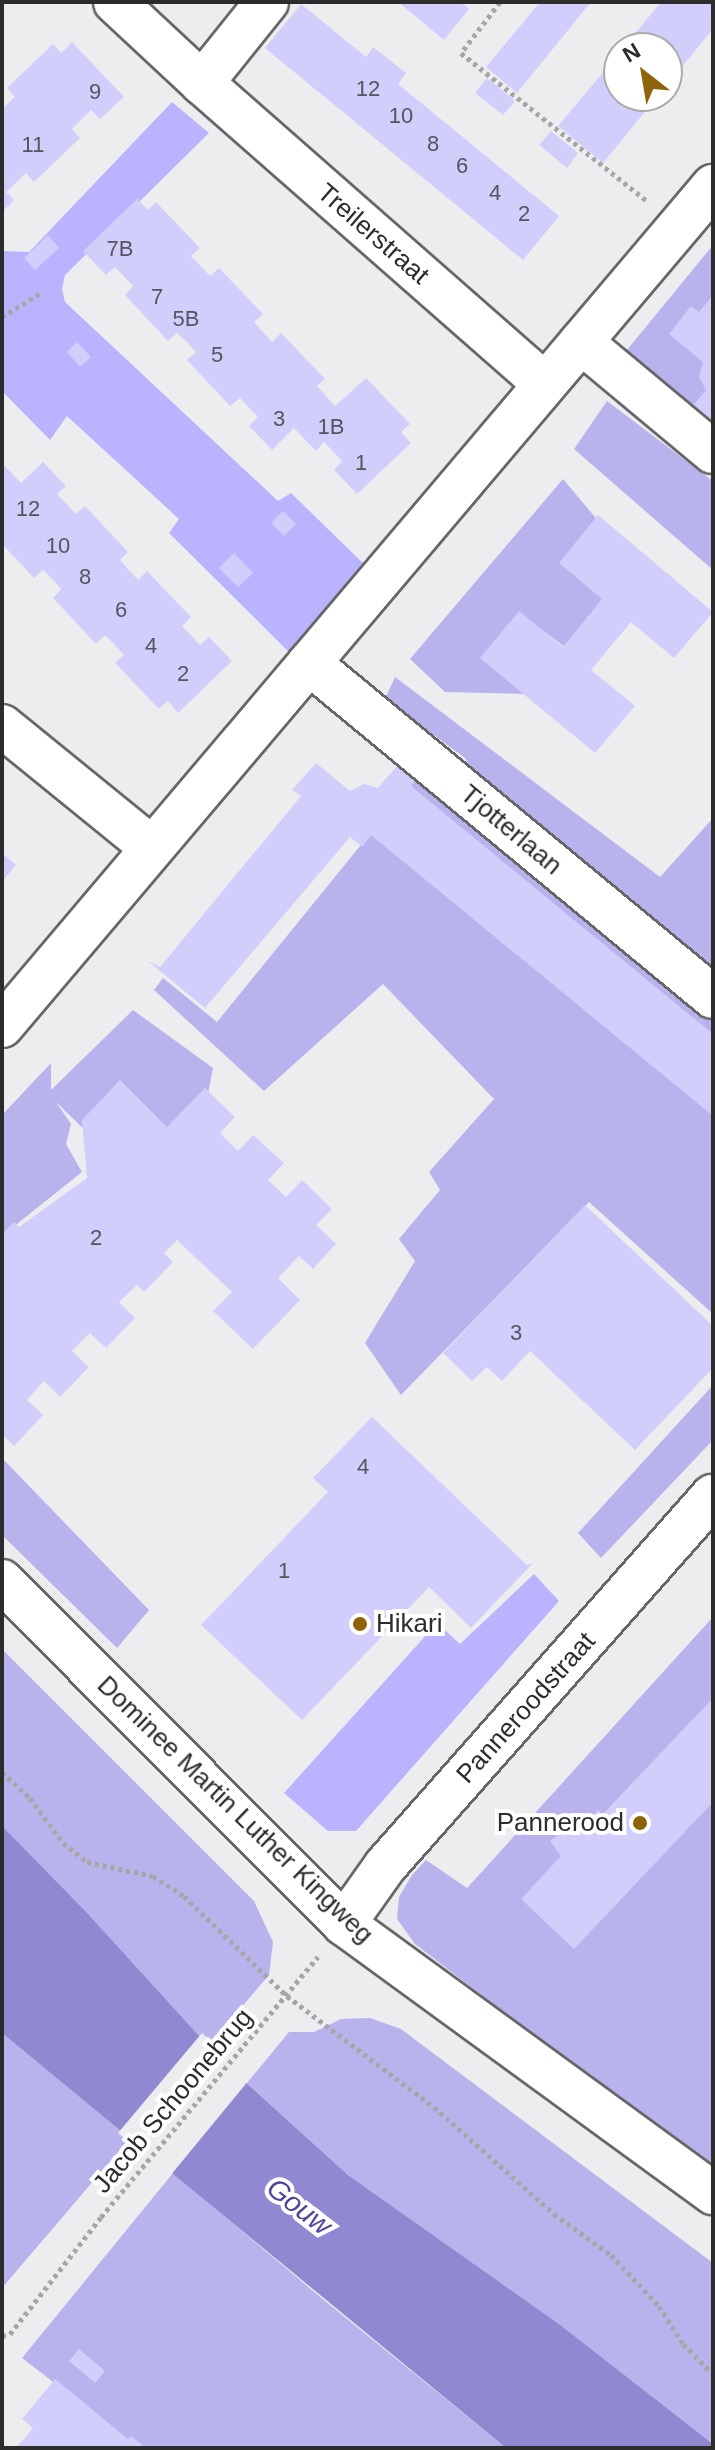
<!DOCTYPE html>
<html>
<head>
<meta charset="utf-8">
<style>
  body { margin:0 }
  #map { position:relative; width:715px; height:2450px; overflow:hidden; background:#ededf0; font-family:Arial,sans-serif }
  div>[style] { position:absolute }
  .green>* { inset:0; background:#b8b3ed }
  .forest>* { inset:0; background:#bab3ff }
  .water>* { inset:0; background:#9088d0 }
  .pier>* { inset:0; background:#ededf0 }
  .building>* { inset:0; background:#d1cefc }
  .path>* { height:5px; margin-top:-2.5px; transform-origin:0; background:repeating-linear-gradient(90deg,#a6a6a8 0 4px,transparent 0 8px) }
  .roads { filter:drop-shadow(2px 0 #676769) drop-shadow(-2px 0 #676769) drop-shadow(0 2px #676769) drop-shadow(0 -2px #676769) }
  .minor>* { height:42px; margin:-21px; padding:0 21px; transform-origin:21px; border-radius:21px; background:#fff }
  .dots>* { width:22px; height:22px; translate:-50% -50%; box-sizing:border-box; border:4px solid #fff; border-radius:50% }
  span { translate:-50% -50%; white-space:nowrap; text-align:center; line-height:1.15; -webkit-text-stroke:8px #fff; paint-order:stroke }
  .number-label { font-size:22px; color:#555461 }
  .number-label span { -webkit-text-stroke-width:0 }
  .street-label { font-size:26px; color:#2c2c2d }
  .poi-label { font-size:26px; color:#2c2c2d }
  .left { translate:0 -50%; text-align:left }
  .right { translate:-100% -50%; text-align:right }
  .water-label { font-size:28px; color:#53439a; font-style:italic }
  .frame { position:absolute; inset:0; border:4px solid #2c2c2d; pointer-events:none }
  .north { position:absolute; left:603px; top:32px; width:80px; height:80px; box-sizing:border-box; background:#fff; border:2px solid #ababab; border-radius:50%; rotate:329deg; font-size:22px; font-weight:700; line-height:32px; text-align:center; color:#2c2c2d }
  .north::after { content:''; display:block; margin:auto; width:28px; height:36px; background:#8f630a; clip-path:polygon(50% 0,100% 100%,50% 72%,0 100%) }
</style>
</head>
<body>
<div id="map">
  <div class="green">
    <div style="clip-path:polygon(713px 245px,713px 449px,613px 367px)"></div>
    <div style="clip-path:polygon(607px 401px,713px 481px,713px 570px,574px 449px)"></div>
    <div style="clip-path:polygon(563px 479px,605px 529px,613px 604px,574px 654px,530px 621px,533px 694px,445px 692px,410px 659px)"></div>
    <div style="clip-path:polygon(395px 677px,660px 877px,713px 818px,713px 985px,495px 808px,465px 758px,385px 699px)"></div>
    <div style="clip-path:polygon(421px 771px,713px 1011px,713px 1314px,589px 1202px,401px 1395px,365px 1343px,415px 1261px,399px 1239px,440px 1190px,429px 1172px,494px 1099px,383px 984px,264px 1091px,154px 990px,163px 978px,217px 1022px)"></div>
    <div style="clip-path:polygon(133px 1010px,213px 1068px,206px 1104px,178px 1137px,91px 1136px,56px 1102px,71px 1124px,66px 1144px,82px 1172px,2px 1236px,2px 1115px,51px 1063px,51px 1090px)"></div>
    <div style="clip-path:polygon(713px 1385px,713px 1440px,601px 1558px,578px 1533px)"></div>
    <div style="clip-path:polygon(2px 1458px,149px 1610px,117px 1648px,2px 1535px)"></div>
    <div style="clip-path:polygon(713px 1617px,713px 2168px,630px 2109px,415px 1944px,397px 1919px,399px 1897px,412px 1875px,426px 1860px,467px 1888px)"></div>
    <div style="clip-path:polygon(2px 1649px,254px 1901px,273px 1942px,269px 1975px,208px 2046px,2px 1826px)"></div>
    <div style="clip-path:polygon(370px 2018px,401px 2029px,713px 2263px,713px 2444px,559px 2324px,348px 2175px,247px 2083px,289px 2032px,314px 2032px,341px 2019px)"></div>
    <div style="clip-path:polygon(2px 2033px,130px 2138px,2px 2288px)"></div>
    <div style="clip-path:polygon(173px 2173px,325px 2301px,506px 2448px,139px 2448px,22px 2358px)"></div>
  </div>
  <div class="forest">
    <div style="clip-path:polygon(172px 102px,209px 133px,65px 275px,62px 289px,65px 302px,278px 501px,291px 493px,371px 571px,297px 660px,169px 533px,179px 519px,67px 416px,50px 440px,2px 391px,2px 251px,29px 252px)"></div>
    <div style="clip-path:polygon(534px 1574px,559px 1601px,356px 1831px,328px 1831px,284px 1793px,437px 1623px,460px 1644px)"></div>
  </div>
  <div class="water">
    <div style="clip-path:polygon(2px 1826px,87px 1913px,219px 2058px,348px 2175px,559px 2324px,713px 2444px,713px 2448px,506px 2448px,2px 2033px)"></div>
  </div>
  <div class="pier">
    <div style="clip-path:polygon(202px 2033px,249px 2080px,170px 2176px,118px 2133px)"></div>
  </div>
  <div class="building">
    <div style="clip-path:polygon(398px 2px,461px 2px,469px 9px,444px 40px)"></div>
    <div style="clip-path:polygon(540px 2px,591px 2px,517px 93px,486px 67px)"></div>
    <div style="clip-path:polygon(661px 2px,713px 2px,713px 29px,667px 85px,667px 48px,623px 48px)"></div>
    <div style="clip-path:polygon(301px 4px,366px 57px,373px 47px,406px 73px,398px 84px,559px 216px,523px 260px,265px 48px)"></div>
    <div style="clip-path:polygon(72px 42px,124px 97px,100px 119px,91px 110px,72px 129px,80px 138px,34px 182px,26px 173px,6px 192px,14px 200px,2px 212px,2px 109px,15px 97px,7px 88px,53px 44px,61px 53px)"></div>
    <div style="clip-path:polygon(619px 53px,619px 96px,658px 96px,603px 163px,558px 126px)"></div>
    <div style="clip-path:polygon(487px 78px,515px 101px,503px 115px,475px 93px)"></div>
    <div style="clip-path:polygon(551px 131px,578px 153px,567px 168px,539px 145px)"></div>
    <div style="clip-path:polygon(137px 199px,148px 210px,156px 202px,200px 248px,191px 256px,210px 276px,219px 268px,263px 314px,254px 322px,272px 342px,281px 333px,325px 379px,317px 386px,335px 406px,366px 378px,410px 424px,401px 432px,411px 443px,357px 494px,334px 470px,342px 461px,324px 442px,316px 451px,294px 428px,272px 450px,249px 426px,258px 417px,240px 398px,230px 406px,187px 360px,196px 352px,187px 342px,177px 333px,168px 341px,125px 295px,133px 286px,115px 267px,106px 275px,83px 251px)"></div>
    <div style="clip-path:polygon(48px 235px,59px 248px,35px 270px,24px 258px)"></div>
    <div style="clip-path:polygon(713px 295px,713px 426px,684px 416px,706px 390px,699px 377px,703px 362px,669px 334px,691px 306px,699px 312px)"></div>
    <div style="clip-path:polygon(77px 342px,91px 357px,80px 367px,67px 352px)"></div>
    <div style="clip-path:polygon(43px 462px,66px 486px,57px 494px,76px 514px,85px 506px,128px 552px,120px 560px,138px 580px,147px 571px,191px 617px,182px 626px,200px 645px,209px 637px,232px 661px,178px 713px,168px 701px,159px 709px,115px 663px,124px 655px,115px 645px,105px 635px,96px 644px,53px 598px,61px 589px,53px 580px,43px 570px,34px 578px,2px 544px,2px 463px,21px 483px)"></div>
    <div style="clip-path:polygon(283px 511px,296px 524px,284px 536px,271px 523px)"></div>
    <div style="clip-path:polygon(598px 515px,713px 612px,674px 658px,631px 622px,591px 670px,635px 706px,595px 753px,480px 658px,519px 611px,563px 647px,602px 599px,559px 563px)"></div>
    <div style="clip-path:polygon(234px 553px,253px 573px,238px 587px,219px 568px)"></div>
    <div style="clip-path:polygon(400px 762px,418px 777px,411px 786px,713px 1034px,713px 1116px,371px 835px,362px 847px,350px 837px,205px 1008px,148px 961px,160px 967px,301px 796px,292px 790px,316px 763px,350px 791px,364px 784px,378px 788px)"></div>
    <div style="clip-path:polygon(2px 853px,16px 865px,2px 882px)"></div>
    <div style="clip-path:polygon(120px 1080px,167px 1127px,205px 1088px,235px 1117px,220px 1133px,238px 1151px,253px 1135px,284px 1163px,268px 1180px,286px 1197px,302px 1180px,332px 1209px,316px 1225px,336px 1244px,313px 1269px,299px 1256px,278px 1278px,300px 1300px,253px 1349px,213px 1311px,232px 1292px,177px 1240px,164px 1253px,173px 1262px,144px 1292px,137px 1285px,119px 1302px,135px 1318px,106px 1348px,90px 1333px,72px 1351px,89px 1367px,60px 1397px,44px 1381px,27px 1400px,43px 1415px,14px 1446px,2px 1434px,2px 1234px,14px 1222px,19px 1227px,87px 1178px,82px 1120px)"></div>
    <div style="clip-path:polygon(585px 1205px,713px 1326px,713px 1368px,635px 1450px,530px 1351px,502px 1381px,487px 1367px,472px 1381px,443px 1353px)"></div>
    <div style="clip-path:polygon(372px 1417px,527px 1565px,533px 1563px,471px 1628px,429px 1587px,302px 1720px,201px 1625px,328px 1492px,313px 1478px)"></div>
    <div style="clip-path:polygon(713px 1698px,713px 1802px,574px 1949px,521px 1899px,561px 1856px,550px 1841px,578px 1820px,583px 1826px,598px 1810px,602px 1815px)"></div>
    <div style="clip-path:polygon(79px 2349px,105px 2371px,95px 2383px,69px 2361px)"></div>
    <div style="clip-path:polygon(55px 2379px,128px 2439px,131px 2436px,146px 2448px,16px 2448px,33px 2428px,22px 2419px)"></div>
  </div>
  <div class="path">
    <div style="left:500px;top:2px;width:64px;rotate:127.4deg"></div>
    <div style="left:461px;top:53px;width:238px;rotate:38.5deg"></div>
    <div style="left:2px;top:317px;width:47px;rotate:-32deg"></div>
    <div style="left:2px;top:1772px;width:38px;rotate:43deg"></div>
    <div style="left:30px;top:1798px;width:56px;rotate:53.7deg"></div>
    <div style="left:63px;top:1843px;width:31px;rotate:38deg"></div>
    <div style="left:87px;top:1862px;width:67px;rotate:12deg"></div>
    <div style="left:153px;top:1876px;width:37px;rotate:33deg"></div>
    <div style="left:184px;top:1896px;width:144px;rotate:44.2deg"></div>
    <div style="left:287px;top:1996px;width:184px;rotate:37.1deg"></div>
    <div style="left:434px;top:2107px;width:161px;rotate:41.7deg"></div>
    <div style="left:554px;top:2214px;width:70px;rotate:35.7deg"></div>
    <div style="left:611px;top:2255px;width:70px;rotate:46.7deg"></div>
    <div style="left:659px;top:2306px;width:45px;rotate:57.7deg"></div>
    <div style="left:683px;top:2344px;width:42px;rotate:45deg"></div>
    <div style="left:2px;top:2336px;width:8px;rotate:-14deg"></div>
    <div style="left:10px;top:2334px;width:148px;rotate:-52.1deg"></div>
    <div style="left:101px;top:2217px;width:339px;rotate:-50.2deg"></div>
  </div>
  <div class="roads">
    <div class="minor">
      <div style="left:115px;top:2px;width:119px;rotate:43deg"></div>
      <div style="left:202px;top:83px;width:456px;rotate:41.3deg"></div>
      <div style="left:202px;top:83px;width:104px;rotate:-51.3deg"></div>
      <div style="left:581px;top:342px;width:172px;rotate:39.8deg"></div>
      <div style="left:309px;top:663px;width:524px;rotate:39.58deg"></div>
      <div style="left:2px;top:726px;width:193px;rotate:39.1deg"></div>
      <div style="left:2px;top:1026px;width:1101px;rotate:-49.75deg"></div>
      <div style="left:2px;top:1581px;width:484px;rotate:45.1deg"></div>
      <div style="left:344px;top:1924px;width:457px;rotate:36.1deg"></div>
      <div style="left:344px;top:1924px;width:72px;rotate:-54.6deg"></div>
      <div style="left:386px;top:1865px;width:493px;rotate:-48.5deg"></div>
    </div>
  </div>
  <div class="dots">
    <div style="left:360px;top:1624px;background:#8f630a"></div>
    <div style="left:640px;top:1823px;background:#8f630a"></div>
  </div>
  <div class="number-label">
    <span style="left:368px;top:89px">12</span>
    <span style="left:95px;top:92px">9</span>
    <span style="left:401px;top:116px">10</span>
    <span style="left:433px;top:144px">8</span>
    <span style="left:33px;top:145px">11</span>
    <span style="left:462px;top:166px">6</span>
    <span style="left:495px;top:193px">4</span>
    <span style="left:524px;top:214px">2</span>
    <span style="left:120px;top:249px">7B</span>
    <span style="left:157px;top:297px">7</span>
    <span style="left:186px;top:319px">5B</span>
    <span style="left:217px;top:355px">5</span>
    <span style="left:279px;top:419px">3</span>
    <span style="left:331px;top:427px">1B</span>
    <span style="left:361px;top:463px">1</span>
    <span style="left:28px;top:509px">12</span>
    <span style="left:58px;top:546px">10</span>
    <span style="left:85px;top:577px">8</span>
    <span style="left:121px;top:610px">6</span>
    <span style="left:151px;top:646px">4</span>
    <span style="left:183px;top:674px">2</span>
    <span style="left:96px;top:1238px">2</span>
    <span style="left:516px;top:1333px">3</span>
    <span style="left:363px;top:1467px">4</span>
    <span style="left:284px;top:1571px">1</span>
  </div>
  <div class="street-label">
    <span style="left:373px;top:234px;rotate:41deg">Treilerstraat</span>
    <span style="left:511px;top:830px;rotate:40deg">Tjotterlaan</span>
    <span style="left:526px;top:1708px;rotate:-48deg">Panneroodstraat</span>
    <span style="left:235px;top:1810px;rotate:44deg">Dominee Martin Luther Kingweg</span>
    <span style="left:173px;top:2101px;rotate:-50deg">Jacob Schoonebrug</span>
  </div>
  <div class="poi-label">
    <span class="left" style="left:376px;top:1624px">Hikari</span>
    <span class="right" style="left:624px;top:1823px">Pannerood</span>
  </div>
  <div class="water-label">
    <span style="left:299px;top:2207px;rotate:38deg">Gouw</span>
  </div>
  <div class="frame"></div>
  <div class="north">N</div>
</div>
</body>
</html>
